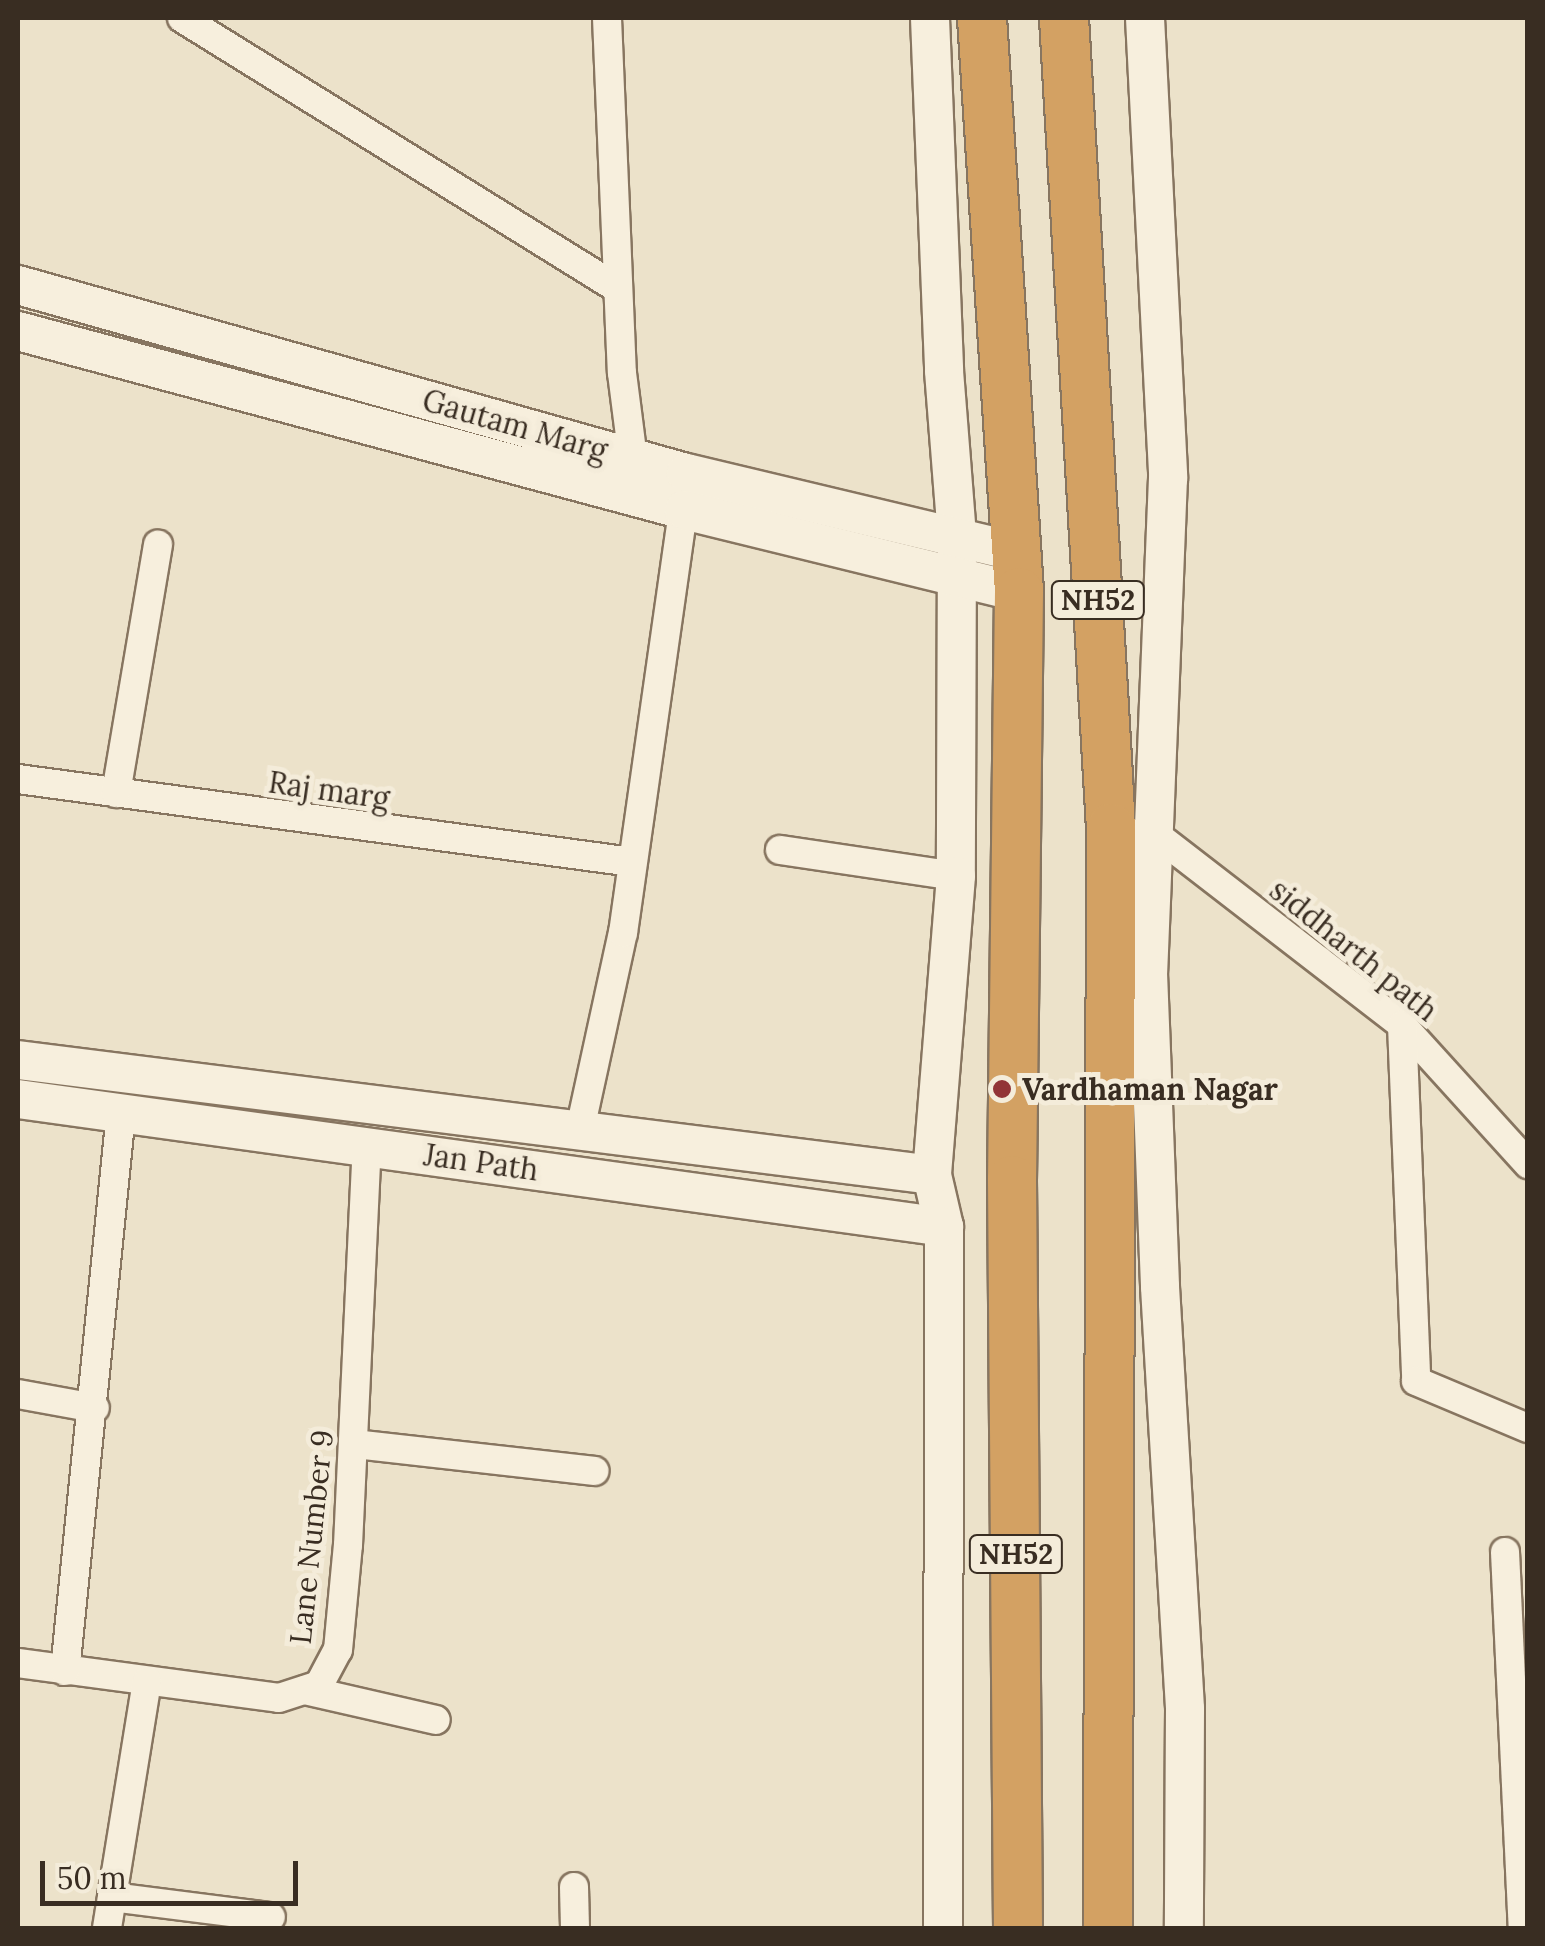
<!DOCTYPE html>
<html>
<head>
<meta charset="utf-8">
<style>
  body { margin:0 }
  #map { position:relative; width:1545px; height:1946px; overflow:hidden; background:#ece2ca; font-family:Lora,serif }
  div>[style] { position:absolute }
  .roads { filter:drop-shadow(2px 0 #877560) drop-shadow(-2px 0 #877560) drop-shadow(0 2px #877560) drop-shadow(0 -2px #877560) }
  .street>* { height:28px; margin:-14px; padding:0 14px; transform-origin:14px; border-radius:14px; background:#f7efdd }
  .secondary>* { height:38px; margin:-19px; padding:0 19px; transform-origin:19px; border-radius:19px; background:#f7efdd }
  .highway>* { height:48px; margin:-24px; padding:0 24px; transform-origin:24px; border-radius:24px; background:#d3a163 }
  .dots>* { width:28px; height:28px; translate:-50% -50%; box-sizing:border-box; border:5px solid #f4ecda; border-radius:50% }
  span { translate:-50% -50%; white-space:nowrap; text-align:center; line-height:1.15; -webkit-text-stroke:10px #f4ecda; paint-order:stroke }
  .shield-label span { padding:2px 8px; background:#f4ecda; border:2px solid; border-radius:8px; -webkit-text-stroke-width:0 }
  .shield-label { font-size:28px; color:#392d22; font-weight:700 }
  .street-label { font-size:30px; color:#392d22 }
  .poi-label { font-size:30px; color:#392d22; font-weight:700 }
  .left { translate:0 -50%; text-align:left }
  .frame { position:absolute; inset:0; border:20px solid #392d22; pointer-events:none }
  .scale { position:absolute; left:40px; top:1861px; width:258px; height:45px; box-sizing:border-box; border:5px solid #392d22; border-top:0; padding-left:12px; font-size:30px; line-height:35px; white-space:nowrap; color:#392d22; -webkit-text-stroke:8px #f4ecda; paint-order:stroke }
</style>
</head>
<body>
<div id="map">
  <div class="roads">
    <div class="street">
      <div style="left:182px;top:18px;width:512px;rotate:31.83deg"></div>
      <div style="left:607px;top:18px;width:355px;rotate:87.6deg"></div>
      <div style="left:622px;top:373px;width:103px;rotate:82.7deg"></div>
      <div style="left:18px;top:779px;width:620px;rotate:7.7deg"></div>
      <div style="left:116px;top:793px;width:252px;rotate:-80.4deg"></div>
      <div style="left:1142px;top:832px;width:13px;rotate:9deg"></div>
      <div style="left:1155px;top:834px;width:312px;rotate:37.7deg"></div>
      <div style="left:1402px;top:1025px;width:188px;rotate:47.8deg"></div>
      <div style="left:780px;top:850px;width:178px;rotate:8.4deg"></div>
      <div style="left:1402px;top:1025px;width:356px;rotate:87.7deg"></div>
      <div style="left:1416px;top:1381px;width:121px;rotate:22.8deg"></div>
      <div style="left:579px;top:1134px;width:206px;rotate:-77.7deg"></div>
      <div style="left:623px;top:933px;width:442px;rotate:-81.9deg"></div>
      <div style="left:18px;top:1394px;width:78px;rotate:10.3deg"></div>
      <div style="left:354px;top:1444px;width:242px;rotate:6.4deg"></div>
      <div style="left:1505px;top:1552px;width:376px;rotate:87.3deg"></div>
      <div style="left:18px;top:1663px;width:263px;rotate:7.6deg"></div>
      <div style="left:279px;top:1698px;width:42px;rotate:-18deg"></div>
      <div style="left:319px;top:1685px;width:40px;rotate:-62deg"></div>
      <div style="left:338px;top:1650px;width:105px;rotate:-84.6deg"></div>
      <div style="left:348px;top:1545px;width:398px;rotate:-87.3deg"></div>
      <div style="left:65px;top:1671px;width:561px;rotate:-84.27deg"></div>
      <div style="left:305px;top:1690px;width:134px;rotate:12.9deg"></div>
      <div style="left:574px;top:1887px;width:41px;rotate:88.6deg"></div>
      <div style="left:112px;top:1897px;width:160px;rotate:7.2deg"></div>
      <div style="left:107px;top:1928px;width:250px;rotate:-80.8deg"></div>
    </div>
    <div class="secondary">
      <div style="left:930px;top:18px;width:353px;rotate:87.7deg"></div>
      <div style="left:944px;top:371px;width:167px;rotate:85.5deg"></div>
      <div style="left:957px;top:537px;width:339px;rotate:90.2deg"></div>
      <div style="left:956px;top:876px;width:300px;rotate:94.6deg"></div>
      <div style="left:932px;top:1175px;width:53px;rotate:77deg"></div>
      <div style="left:944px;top:1227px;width:701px;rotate:90.08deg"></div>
      <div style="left:1145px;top:18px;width:461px;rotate:87.1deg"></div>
      <div style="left:1168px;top:478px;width:495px;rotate:92.3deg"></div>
      <div style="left:1148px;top:973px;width:314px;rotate:87.8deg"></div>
      <div style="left:1160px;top:1287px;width:423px;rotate:86.6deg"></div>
      <div style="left:1185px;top:1709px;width:219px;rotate:90.3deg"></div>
      <div style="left:18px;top:285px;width:694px;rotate:15.72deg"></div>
      <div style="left:686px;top:473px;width:340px;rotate:13.4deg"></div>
      <div style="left:18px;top:331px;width:690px;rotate:15.04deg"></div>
      <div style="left:684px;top:510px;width:345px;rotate:13.8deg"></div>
      <div style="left:18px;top:1060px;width:921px;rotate:7.17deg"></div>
      <div style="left:18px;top:1099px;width:935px;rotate:7.87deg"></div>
    </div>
    <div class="highway">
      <div style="left:982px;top:18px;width:575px;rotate:86.31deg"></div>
      <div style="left:1019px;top:592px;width:588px;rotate:90.68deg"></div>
      <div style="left:1012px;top:1180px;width:748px;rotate:89.54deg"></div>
      <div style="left:1064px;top:18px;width:811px;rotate:86.68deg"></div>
      <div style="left:1111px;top:828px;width:1100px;rotate:90.16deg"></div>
    </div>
  </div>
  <div class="dots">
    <div style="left:1002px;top:1089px;background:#923436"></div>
  </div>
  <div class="shield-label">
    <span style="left:1098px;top:600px">NH52</span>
    <span style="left:1016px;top:1554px">NH52</span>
  </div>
  <div class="street-label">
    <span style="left:515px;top:425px;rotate:16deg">Gautam Marg</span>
    <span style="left:329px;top:790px;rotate:8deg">Raj marg</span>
    <span style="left:1354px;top:950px;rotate:39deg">siddharth path</span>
    <span style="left:481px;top:1162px;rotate:8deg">Jan Path</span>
    <span style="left:311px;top:1537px;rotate:-84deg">Lane Number 9</span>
  </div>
  <div class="poi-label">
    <span class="left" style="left:1022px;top:1089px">Vardhaman Nagar</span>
  </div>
  <div class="frame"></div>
  <div class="scale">50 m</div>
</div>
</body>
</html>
